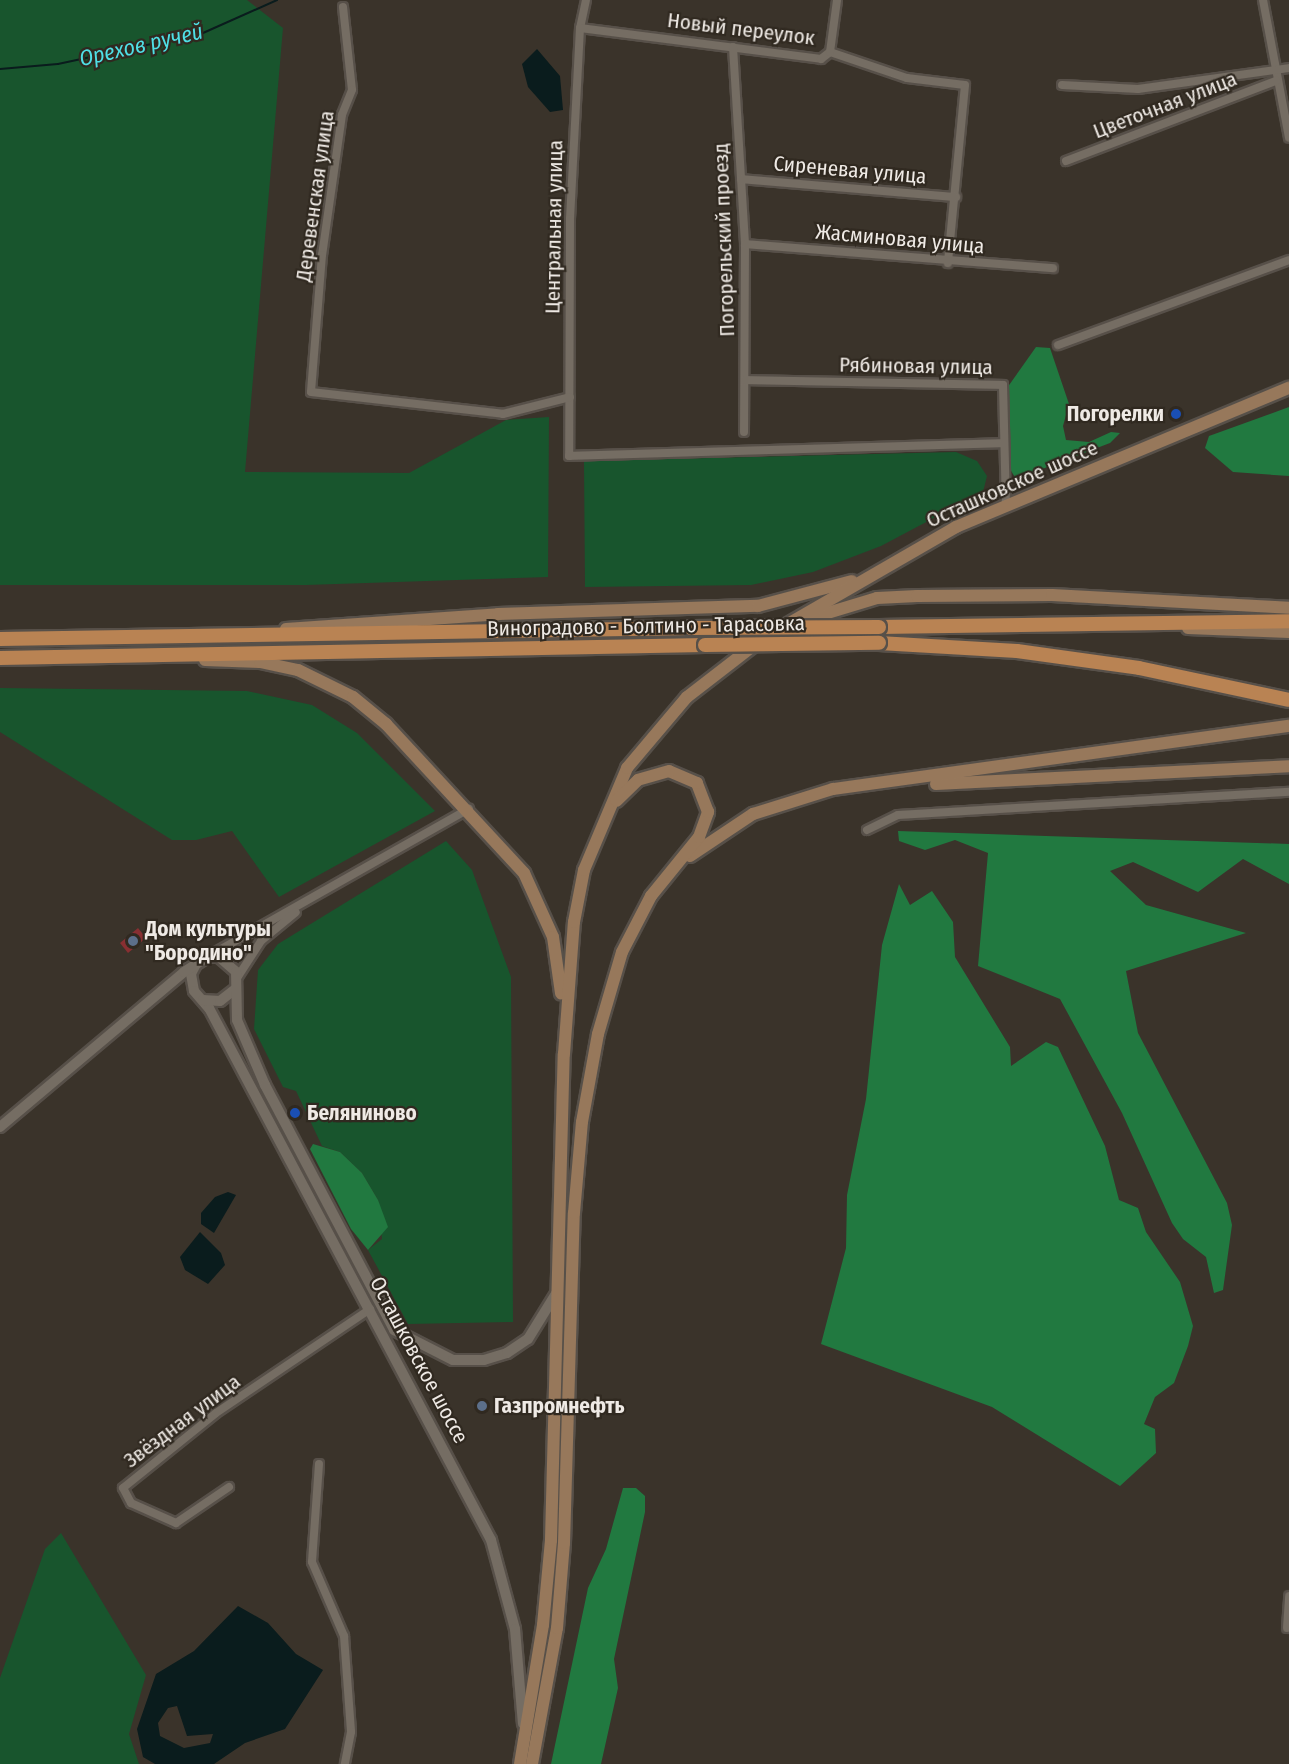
<!DOCTYPE html>
<html>
<head>
<meta charset="utf-8">
<style>
  body { margin:0 }
  #map { position:relative; width:1289px; height:1764px; overflow:hidden; background:#3a332a; font-family:"Fira Sans Condensed",sans-serif }
  div>[style] { position:absolute }
  .green>* { inset:0; background:#18552d }
  .forest>* { inset:0; background:#217940 }
  .water>* { inset:0; background:#0a1c1d }
  .stream>* { height:2px; margin:-1px; padding:0 1px; transform-origin:1px; border-radius:1px; background:#0a1c1d }
  .building>* { inset:0; background:#882f32 }
  .roads { filter:drop-shadow(2px 0 #575049) drop-shadow(-2px 0 #575049) drop-shadow(0 2px #575049) drop-shadow(0 -2px #575049) }
  .minor>* { height:8px; margin:-4px; padding:0 4px; transform-origin:4px; border-radius:4px; background:#756d63 }
  .tertiary>* { height:10px; margin:-5px; padding:0 5px; transform-origin:5px; border-radius:5px; background:#756d63 }
  .secondary>* { height:12px; margin:-6px; padding:0 6px; transform-origin:6px; border-radius:6px; background:#97785b }
  .primary>* { height:14px; margin:-7px; padding:0 7px; transform-origin:7px; border-radius:7px; background:#b98353 }
  .bridges { filter:drop-shadow(2px 0 #575049) drop-shadow(-2px 0 #575049) drop-shadow(0 2px #575049) drop-shadow(0 -2px #575049) }
  .primary-bridge>* { height:14px; margin:-7px; padding:0 7px; transform-origin:7px; border-radius:7px; background:#b98353 }
  .dots>* { width:16px; height:16px; translate:-50% -50%; box-sizing:border-box; border:3px solid #302920; border-radius:50% }
  span { translate:-50% -50%; white-space:nowrap; text-align:center; line-height:1.15; -webkit-text-stroke:4.5px #302920; paint-order:stroke }
  .street-label { font-size:21px; color:#efeae5 }
  .poi-label { font-size:21px; color:#efeae5; font-weight:700 }
  .right { translate:-100% -50%; text-align:right }
  .left { translate:0 -50%; text-align:left }
  .water-label { font-size:22px; color:#4fdfe5; font-style:italic }
</style>
</head>
<body>
<div id="map">
  <div class="green">
    <div style="clip-path:polygon(0 0,247px 0,283px 28px,245px 472px,409px 473px,506px 420px,549px 417px,548px 577px,306px 585px,0 585px)"></div>
    <div style="clip-path:polygon(956px 452px,977px 461px,987px 476px,983px 492px,881px 546px,813px 572px,751px 585px,585px 587px,584px 461px)"></div>
    <div style="clip-path:polygon(0 688px,247px 691px,312px 705px,357px 733px,435px 811px,279px 897px,232px 831px,196px 840px,172px 840px,0 732px)"></div>
    <div style="clip-path:polygon(446px 841px,472px 870px,511px 977px,513px 1322px,408px 1324px,368px 1250px,382px 1239px,378px 1200px,362px 1173px,340px 1152px,322px 1146px,296px 1091px,283px 1087px,254px 1029px,258px 970px,278px 944px)"></div>
    <div style="clip-path:polygon(61px 1533px,146px 1675px,129px 1734px,139px 1764px,0 1764px,0 1678px,45px 1549px)"></div>
  </div>
  <div class="forest">
    <div style="clip-path:polygon(1036px 347px,1050px 348px,1069px 404px,1063px 426px,1066px 440px,1089px 442px,1111px 432px,1120px 433px,1110px 443px,1016px 479px,1002px 456px,1007px 388px)"></div>
    <div style="clip-path:polygon(1289px 407px,1289px 476px,1233px 472px,1205px 448px,1209px 436px)"></div>
    <div style="clip-path:polygon(898px 831px,1289px 844px,1289px 884px,1243px 859px,1198px 892px,1133px 862px,1110px 871px,1146px 905px,1246px 933px,1126px 971px,1138px 1033px,1227px 1203px,1232px 1225px,1223px 1290px,1214px 1293px,1206px 1257px,1183px 1239px,1172px 1223px,1122px 1113px,1060px 999px,978px 966px,988px 853px,955px 840px,925px 850px,899px 841px)"></div>
    <div style="clip-path:polygon(899px 884px,910px 905px,932px 891px,953px 922px,955px 957px,1010px 1047px,1011px 1066px,1046px 1042px,1058px 1047px,1105px 1146px,1119px 1200px,1138px 1208px,1146px 1232px,1180px 1282px,1193px 1326px,1188px 1346px,1174px 1383px,1155px 1397px,1144px 1424px,1155px 1429px,1156px 1453px,1120px 1486px,992px 1407px,821px 1344px,846px 1248px,847px 1195px,866px 1099px,882px 945px)"></div>
    <div style="clip-path:polygon(313px 1144px,340px 1152px,362px 1173px,378px 1200px,388px 1227px,368px 1250px,351px 1229px,310px 1149px)"></div>
    <div style="clip-path:polygon(623px 1488px,636px 1488px,645px 1496px,645px 1512px,614px 1659px,618px 1688px,601px 1764px,551px 1764px,588px 1588px,606px 1549px)"></div>
  </div>
  <div class="water">
    <div style="clip-path:polygon(537px 49px,560px 76px,563px 110px,550px 112px,528px 87px,522px 64px)"></div>
    <div style="clip-path:polygon(228px 1192px,236px 1195px,214px 1233px,201px 1224px,201px 1213px,215px 1197px)"></div>
    <div style="clip-path:polygon(200px 1232px,221px 1253px,225px 1265px,208px 1284px,185px 1270px,180px 1257px)"></div>
    <div style="clip-path:polygon(evenodd,238px 1606px,268px 1623px,296px 1654px,323px 1670px,285px 1729px,245px 1743px,214px 1764px,155px 1764px,143px 1757px,137px 1729px,156px 1674px,194px 1651px,238px 1606px,177px 1706px,187px 1736px,213px 1734px,210px 1743px,184px 1748px,160px 1736px,158px 1723px,168px 1708px,177px 1706px)"></div>
  </div>
  <div class="stream">
    <div style="left:0;top:69px;width:58px;rotate:-4.9deg"></div>
    <div style="left:58px;top:64px;width:148px;rotate:-12.1deg"></div>
    <div style="left:203px;top:33px;width:81px;rotate:-24deg"></div>
  </div>
  <div class="building">
    <div style="clip-path:polygon(138px 928px,146px 938px,128px 953px,120px 943px)"></div>
  </div>
  <div class="roads">
    <div class="minor">
      <div style="left:586px;top:0;width:29px;rotate:102deg"></div>
      <div style="left:580px;top:28px;width:191px;rotate:93deg"></div>
      <div style="left:570px;top:219px;width:237px;rotate:90.2deg"></div>
      <div style="left:569px;top:456px;width:435px;rotate:-1.7deg"></div>
      <div style="left:1263px;top:0;width:140px;rotate:79.3deg"></div>
      <div style="left:343px;top:7px;width:83px;rotate:83.8deg"></div>
      <div style="left:352px;top:90px;width:27px;rotate:112deg"></div>
      <div style="left:342px;top:115px;width:141px;rotate:98.1deg"></div>
      <div style="left:322px;top:255px;width:137px;rotate:94.6deg"></div>
      <div style="left:311px;top:392px;width:193px;rotate:6.5deg"></div>
      <div style="left:503px;top:414px;width:69px;rotate:-14.2deg"></div>
      <div style="left:580px;top:28px;width:243px;rotate:7.3deg"></div>
      <div style="left:821px;top:59px;width:11px;rotate:-38deg"></div>
      <div style="left:830px;top:52px;width:81px;rotate:18.7deg"></div>
      <div style="left:907px;top:78px;width:58px;rotate:6.9deg"></div>
      <div style="left:965px;top:85px;width:179px;rotate:95.5deg"></div>
      <div style="left:733px;top:47px;width:197px;rotate:86.5deg"></div>
      <div style="left:745px;top:244px;width:188px;rotate:90.3deg"></div>
      <div style="left:830px;top:52px;width:52px;rotate:-82.3deg"></div>
      <div style="left:1062px;top:85px;width:76px;rotate:3deg"></div>
      <div style="left:1138px;top:89px;width:152px;rotate:-7.9deg"></div>
      <div style="left:1066px;top:161px;width:225px;rotate:-20.9deg"></div>
      <div style="left:741px;top:179px;width:216px;rotate:4.8deg"></div>
      <div style="left:745px;top:244px;width:309px;rotate:4.5deg"></div>
      <div style="left:1058px;top:345px;width:246px;rotate:-20.2deg"></div>
      <div style="left:745px;top:380px;width:258px;rotate:1.1deg"></div>
      <div style="left:1003px;top:385px;width:120px;rotate:88.6deg"></div>
      <div style="left:867px;top:830px;width:34px;rotate:-26deg"></div>
      <div style="left:898px;top:815px;width:392px;rotate:-3.4deg"></div>
      <div style="left:207px;top:957px;width:301px;rotate:-29.5deg"></div>
      <div style="left:237px;top:978px;width:44px;rotate:-57deg"></div>
      <div style="left:261px;top:941px;width:45px;rotate:-39.6deg"></div>
      <div style="left:319px;top:1464px;width:98px;rotate:94.1deg"></div>
      <div style="left:312px;top:1562px;width:81px;rotate:66.6deg"></div>
      <div style="left:344px;top:1636px;width:96px;rotate:85.8deg"></div>
      <div style="left:351px;top:1732px;width:33px;rotate:101deg"></div>
      <div style="left:229px;top:1487px;width:64px;rotate:145.8deg"></div>
      <div style="left:176px;top:1523px;width:49px;rotate:-156deg"></div>
      <div style="left:131px;top:1503px;width:17px;rotate:-118deg"></div>
      <div style="left:123px;top:1488px;width:119px;rotate:-38.9deg"></div>
      <div style="left:216px;top:1413px;width:186px;rotate:-34deg"></div>
      <div style="left:1287px;top:1628px;width:32px;rotate:-86deg"></div>
    </div>
    <div class="tertiary">
      <div style="left:196px;top:964px;width:11px;rotate:117deg"></div>
      <div style="left:191px;top:974px;width:17px;rotate:80deg"></div>
      <div style="left:194px;top:991px;width:23px;rotate:49deg"></div>
      <div style="left:209px;top:1008px;width:602px;rotate:62.07deg"></div>
      <div style="left:491px;top:1540px;width:92px;rotate:74.9deg"></div>
      <div style="left:515px;top:1629px;width:95px;rotate:85.2deg"></div>
      <div style="left:203px;top:1000px;width:17px;rotate:3deg"></div>
      <div style="left:220px;top:1001px;width:18px;rotate:-38deg"></div>
      <div style="left:0;top:1127px;width:241px;rotate:-40.1deg"></div>
      <div style="left:184px;top:972px;width:27px;rotate:-33deg"></div>
      <div style="left:207px;top:957px;width:12px"></div>
      <div style="left:219px;top:957px;width:23px;rotate:41deg"></div>
      <div style="left:236px;top:972px;width:48px;rotate:88.8deg"></div>
      <div style="left:237px;top:1020px;width:71px;rotate:66.7deg"></div>
      <div style="left:265px;top:1085px;width:277px;rotate:62.2deg"></div>
      <div style="left:394px;top:1330px;width:66px;rotate:27deg"></div>
      <div style="left:453px;top:1360px;width:31px"></div>
      <div style="left:484px;top:1360px;width:24px;rotate:-17deg"></div>
      <div style="left:507px;top:1353px;width:25px;rotate:-34deg"></div>
      <div style="left:528px;top:1339px;width:55px;rotate:-58.3deg"></div>
    </div>
    <div class="secondary">
      <div style="left:811px;top:618px;width:69px;rotate:-16.9deg"></div>
      <div style="left:877px;top:598px;width:40px;rotate:-2.9deg"></div>
      <div style="left:917px;top:596px;width:135px;rotate:-0.4deg"></div>
      <div style="left:1052px;top:595px;width:237px;rotate:3.1deg"></div>
      <div style="left:1188px;top:628px;width:101px;rotate:2.3deg"></div>
      <div style="left:286px;top:629px;width:213px;rotate:-4deg"></div>
      <div style="left:498px;top:614px;width:260px;rotate:-1.8deg"></div>
      <div style="left:758px;top:606px;width:97px;rotate:-14.9deg"></div>
      <div style="left:205px;top:660px;width:55px;rotate:2.1deg"></div>
      <div style="left:260px;top:662px;width:39px;rotate:12deg"></div>
      <div style="left:298px;top:670px;width:61px;rotate:26.1deg"></div>
      <div style="left:353px;top:697px;width:43px;rotate:39.3deg"></div>
      <div style="left:386px;top:724px;width:203px;rotate:47.2deg"></div>
      <div style="left:524px;top:873px;width:70px;rotate:65.6deg"></div>
      <div style="left:553px;top:937px;width:57px;rotate:81.9deg"></div>
      <div style="left:936px;top:784px;width:353px;rotate:-2.9deg"></div>
      <div style="left:690px;top:856px;width:76px;rotate:-33.7deg"></div>
      <div style="left:753px;top:814px;width:84px;rotate:-17.4deg"></div>
      <div style="left:833px;top:789px;width:460px;rotate:-7.9deg"></div>
      <div style="left:520px;top:1764px;width:141px;rotate:-80.6deg"></div>
      <div style="left:543px;top:1625px;width:85px;rotate:-84.6deg"></div>
      <div style="left:551px;top:1540px;width:486px;rotate:-88.5deg"></div>
      <div style="left:564px;top:1054px;width:132px;rotate:-85.7deg"></div>
      <div style="left:574px;top:922px;width:53px;rotate:-79.1deg"></div>
      <div style="left:584px;top:870px;width:111px;rotate:-67.1deg"></div>
      <div style="left:627px;top:768px;width:93px;rotate:-49.8deg"></div>
      <div style="left:687px;top:697px;width:95px;rotate:-37.7deg"></div>
      <div style="left:762px;top:639px;width:224px;rotate:-30deg"></div>
      <div style="left:956px;top:527px;width:361px;rotate:-22.7deg"></div>
      <div style="left:532px;top:1764px;width:138px;rotate:-79.6deg"></div>
      <div style="left:557px;top:1628px;width:85px;rotate:-85.3deg"></div>
      <div style="left:564px;top:1543px;width:330px;rotate:-88.3deg"></div>
      <div style="left:574px;top:1213px;width:91px;rotate:-85deg"></div>
      <div style="left:582px;top:1122px;width:89px;rotate:-79.7deg"></div>
      <div style="left:598px;top:1034px;width:85px;rotate:-73.7deg"></div>
      <div style="left:622px;top:952px;width:63px;rotate:-62.6deg"></div>
      <div style="left:651px;top:896px;width:76px;rotate:-50.9deg"></div>
      <div style="left:699px;top:837px;width:27px;rotate:-70deg"></div>
      <div style="left:708px;top:812px;width:31px;rotate:-111deg"></div>
      <div style="left:697px;top:783px;width:30px;rotate:-157deg"></div>
      <div style="left:669px;top:771px;width:32px;rotate:164deg"></div>
      <div style="left:638px;top:780px;width:30px;rotate:136deg"></div>
    </div>
    <div class="primary">
      <div style="left:879px;top:627px;width:410px;rotate:-0.8deg"></div>
      <div style="left:0;top:639px;width:691px;rotate:-0.91deg"></div>
      <div style="left:879px;top:643px;width:138px;rotate:3.3deg"></div>
      <div style="left:1017px;top:651px;width:123px;rotate:7.9deg"></div>
      <div style="left:1139px;top:668px;width:153px;rotate:12deg"></div>
      <div style="left:0;top:658px;width:705px;rotate:-1.06deg"></div>
    </div>
  </div>
  <div class="bridges">
    <div class="primary-bridge">
      <div style="left:691px;top:628px;width:188px;rotate:-0.3deg"></div>
      <div style="left:705px;top:645px;width:174px;rotate:-0.7deg"></div>
    </div>
  </div>
  <div class="dots">
    <div style="left:1176px;top:414px;background:#1a4fb4"></div>
    <div style="left:133px;top:941px;background:#5c6f8a"></div>
    <div style="left:295px;top:1113px;background:#1a4fb4"></div>
    <div style="left:482px;top:1406px;background:#5c6f8a"></div>
  </div>
  <div class="street-label">
    <span style="left:741px;top:29px;rotate:7deg">Новый переулок</span>
    <span style="left:1165px;top:105px;rotate:-21deg">Цветочная улица</span>
    <span style="left:850px;top:170px;rotate:5deg">Сиреневая улица</span>
    <span style="left:315px;top:196px;rotate:-82deg">Деревенская улица</span>
    <span style="left:554px;top:227px;rotate:-89deg">Центральная улица</span>
    <span style="left:900px;top:239px;rotate:5deg">Жасминовая улица</span>
    <span style="left:724px;top:240px;rotate:-92deg">Погорельский проезд</span>
    <span style="left:916px;top:366px;rotate:1deg">Рябиновая улица</span>
    <span style="left:1012px;top:484px;rotate:-24deg">Осташковское шоссе</span>
    <span style="left:646px;top:626px;rotate:-1deg">Виноградово - Болтино - Тарасовка</span>
    <span style="left:419px;top:1360px;rotate:62deg">Осташковское шоссе</span>
    <span style="left:182px;top:1421px;rotate:-37deg">Звёздная улица</span>
  </div>
  <div class="poi-label">
    <span class="right" style="left:1164px;top:414px">Погорелки</span>
    <span class="left" style="left:145px;top:941px">Дом культуры<br>"Бородино"</span>
    <span class="left" style="left:307px;top:1113px">Беляниново</span>
    <span class="left" style="left:494px;top:1406px">Газпромнефть</span>
  </div>
  <div class="water-label">
    <span style="left:141px;top:45px;rotate:-13deg">Орехов ручей</span>
  </div>
</div>
</body>
</html>
